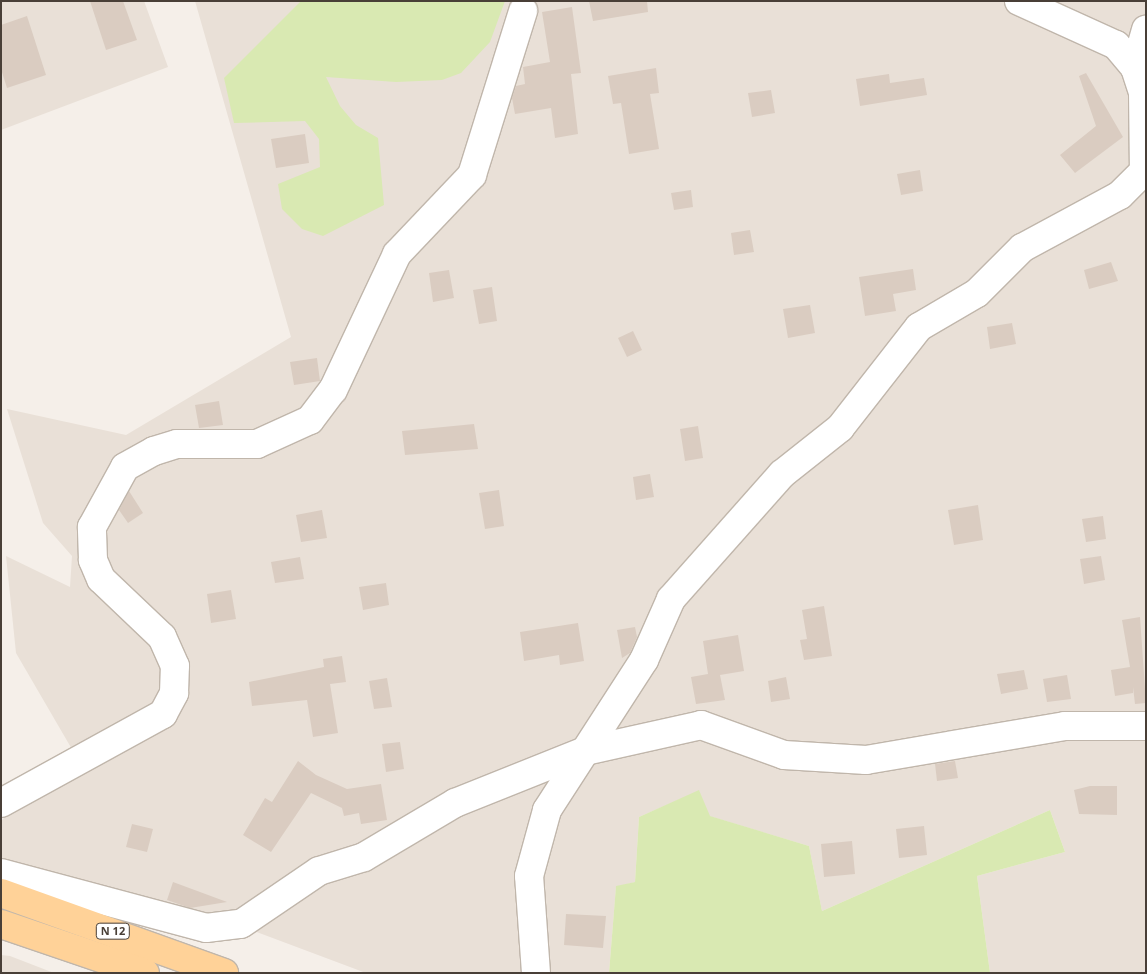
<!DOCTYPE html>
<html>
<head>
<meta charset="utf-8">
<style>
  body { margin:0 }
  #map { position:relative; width:1147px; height:974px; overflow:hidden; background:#f5efe9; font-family:"Noto Sans",sans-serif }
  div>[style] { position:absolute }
  .residential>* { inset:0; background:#e9e0d7 }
  .green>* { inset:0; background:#d9e9b2 }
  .building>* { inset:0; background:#daccc1 }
  .roads { filter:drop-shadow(1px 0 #c0b6ab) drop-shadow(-1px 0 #c0b6ab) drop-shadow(0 1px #c0b6ab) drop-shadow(0 -1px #c0b6ab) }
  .minor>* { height:28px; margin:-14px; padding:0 14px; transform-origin:14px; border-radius:14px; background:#fff }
  .major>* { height:28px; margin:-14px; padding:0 14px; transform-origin:14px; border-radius:14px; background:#ffd298 }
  span { translate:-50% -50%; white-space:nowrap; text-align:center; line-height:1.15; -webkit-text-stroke:4px #fff; paint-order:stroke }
  .shield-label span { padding:1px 4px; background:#fff; border:1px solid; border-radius:4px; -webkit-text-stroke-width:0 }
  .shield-label { font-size:11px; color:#493f37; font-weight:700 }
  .frame { position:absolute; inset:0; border:2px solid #493f37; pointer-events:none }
</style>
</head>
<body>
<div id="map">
  <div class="residential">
    <div style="clip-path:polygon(1px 1px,144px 1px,168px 67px,1px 130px)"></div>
    <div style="clip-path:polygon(195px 1px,1146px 1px,1146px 973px,990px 973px,977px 876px,1065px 852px,1050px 810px,822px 911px,809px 846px,709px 816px,699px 791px,639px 817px,635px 882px,616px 887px,609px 973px,366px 973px,235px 924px,32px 879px,1px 857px,1px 821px,73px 751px,16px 653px,6px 556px,70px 587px,72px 556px,43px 523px,7px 409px,126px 435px,291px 337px)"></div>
    <div style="clip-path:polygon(1px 955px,10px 956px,54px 973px,1px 973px)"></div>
  </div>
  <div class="green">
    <div style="clip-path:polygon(301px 1px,505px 1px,490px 42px,461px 73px,442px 80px,396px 82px,326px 77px,340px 106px,356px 125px,378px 138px,384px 205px,323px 236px,302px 229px,282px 209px,278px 184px,320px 167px,319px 139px,305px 121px,234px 123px,224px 78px)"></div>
    <div style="clip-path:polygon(699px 790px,710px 816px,809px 846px,822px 911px,1050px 810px,1065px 852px,977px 876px,990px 973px,609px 973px,616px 886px,635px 882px,639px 817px)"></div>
  </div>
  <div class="building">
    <div style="clip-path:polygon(90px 1px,123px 1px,137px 40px,106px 50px)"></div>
    <div style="clip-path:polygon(589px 1px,647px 1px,648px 12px,593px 21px)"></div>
    <div style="clip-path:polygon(572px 7px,581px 73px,571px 74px,578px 134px,555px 138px,551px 108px,515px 114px,512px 98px,516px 86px,525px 84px,523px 67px,550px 62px,542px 12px)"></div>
    <div style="clip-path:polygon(27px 16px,46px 75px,7px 88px,1px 69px,1px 25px)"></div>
    <div style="clip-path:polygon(656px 68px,659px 93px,650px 94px,659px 149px,629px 154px,621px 103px,613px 104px,608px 76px)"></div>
    <div style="clip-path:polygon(1086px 73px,1123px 137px,1075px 173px,1060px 155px,1096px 126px,1079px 76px)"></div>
    <div style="clip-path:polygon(889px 74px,890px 83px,924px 78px,927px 95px,860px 106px,856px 79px)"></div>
    <div style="clip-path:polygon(771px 90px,775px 113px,752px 117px,748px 93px)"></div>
    <div style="clip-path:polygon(305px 134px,309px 163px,276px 168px,271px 139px)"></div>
    <div style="clip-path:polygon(920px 170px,923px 191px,901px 195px,897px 174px)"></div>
    <div style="clip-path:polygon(691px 190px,693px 207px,674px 210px,671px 193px)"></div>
    <div style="clip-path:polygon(750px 230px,754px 252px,734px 255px,731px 233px)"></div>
    <div style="clip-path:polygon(1111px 262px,1118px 281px,1089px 289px,1084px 270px)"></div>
    <div style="clip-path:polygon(913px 269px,916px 290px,893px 294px,896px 311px,865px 316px,859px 277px)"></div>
    <div style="clip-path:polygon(449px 270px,454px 298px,433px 302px,429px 273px)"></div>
    <div style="clip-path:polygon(492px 287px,497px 321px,479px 324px,473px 290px)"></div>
    <div style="clip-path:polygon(810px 305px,815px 333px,788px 338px,783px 309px)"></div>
    <div style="clip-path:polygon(1012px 323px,1016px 344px,990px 349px,987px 327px)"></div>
    <div style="clip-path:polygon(633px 331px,642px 350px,627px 357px,618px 338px)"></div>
    <div style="clip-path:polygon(317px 358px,320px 381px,294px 385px,290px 362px)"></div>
    <div style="clip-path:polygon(219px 401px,223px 425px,199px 428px,195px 405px)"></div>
    <div style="clip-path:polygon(474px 424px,478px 449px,405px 455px,402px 431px)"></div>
    <div style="clip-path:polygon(698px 426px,703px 458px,685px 461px,680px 429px)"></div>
    <div style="clip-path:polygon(650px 474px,654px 497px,636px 500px,633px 477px)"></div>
    <div style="clip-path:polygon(499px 490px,504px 526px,485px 529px,479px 493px)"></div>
    <div style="clip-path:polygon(129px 491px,143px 513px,128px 523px,119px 510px)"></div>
    <div style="clip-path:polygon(978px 505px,983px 540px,954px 545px,948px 510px)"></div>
    <div style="clip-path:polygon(322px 510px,327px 538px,301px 542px,296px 515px)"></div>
    <div style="clip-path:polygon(1103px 516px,1106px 539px,1086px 542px,1082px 519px)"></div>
    <div style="clip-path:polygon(1101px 556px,1105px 580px,1084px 584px,1080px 559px)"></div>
    <div style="clip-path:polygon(300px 557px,304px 579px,275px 583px,271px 562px)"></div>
    <div style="clip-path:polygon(386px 583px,389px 605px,363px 610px,359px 587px)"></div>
    <div style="clip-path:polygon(231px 590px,236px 619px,211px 623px,207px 594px)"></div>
    <div style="clip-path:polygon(824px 606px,832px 656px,804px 660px,800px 640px,807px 639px,802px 610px)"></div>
    <div style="clip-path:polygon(1140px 617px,1146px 703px,1135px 704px,1133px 687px,1133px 693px,1115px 696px,1111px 670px,1130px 667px,1122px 620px)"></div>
    <div style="clip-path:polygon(578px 623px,584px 661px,560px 665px,559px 655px,524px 661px,520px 632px)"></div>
    <div style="clip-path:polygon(635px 627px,637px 637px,630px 653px,622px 658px,617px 630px)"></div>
    <div style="clip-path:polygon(738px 635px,744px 671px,720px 675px,725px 700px,696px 704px,691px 677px,708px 674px,703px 641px)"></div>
    <div style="clip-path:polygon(342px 656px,346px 682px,330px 684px,338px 733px,313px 737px,307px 700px,252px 706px,249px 682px,324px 667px,323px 659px)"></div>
    <div style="clip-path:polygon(1024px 670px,1028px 689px,1001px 694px,997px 674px)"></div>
    <div style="clip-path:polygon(1067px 675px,1071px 699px,1047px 702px,1043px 679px)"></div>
    <div style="clip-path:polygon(786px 677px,790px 699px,771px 702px,768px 681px)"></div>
    <div style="clip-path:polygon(387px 678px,392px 707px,374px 709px,369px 681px)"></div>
    <div style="clip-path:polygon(400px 742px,404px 769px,386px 772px,382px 744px)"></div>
    <div style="clip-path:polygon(298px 761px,316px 775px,347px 789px,381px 784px,387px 820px,361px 824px,359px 813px,344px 816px,342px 808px,311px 793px,271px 852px,243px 835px,265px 798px,272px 802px)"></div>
    <div style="clip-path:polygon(955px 761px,958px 778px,937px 781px,935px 764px)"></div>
    <div style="clip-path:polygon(1090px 786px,1117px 786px,1117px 815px,1079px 814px,1074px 790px)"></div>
    <div style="clip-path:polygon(132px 824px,153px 829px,147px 852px,126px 847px)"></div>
    <div style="clip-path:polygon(924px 826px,927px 855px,899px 858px,896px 829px)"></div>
    <div style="clip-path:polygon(852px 841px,855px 874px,824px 877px,821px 844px)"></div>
    <div style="clip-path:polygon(173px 882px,227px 902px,190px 908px,167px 900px)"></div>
    <div style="clip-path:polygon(566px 914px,606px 916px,603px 948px,564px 945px)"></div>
  </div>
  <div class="roads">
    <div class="minor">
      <div style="left:1019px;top:1px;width:107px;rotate:24.4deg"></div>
      <div style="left:1116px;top:45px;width:30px;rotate:50deg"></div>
      <div style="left:1135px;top:68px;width:26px;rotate:72deg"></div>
      <div style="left:1143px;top:93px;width:78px;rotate:89.3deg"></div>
      <div style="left:1135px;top:68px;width:40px;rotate:-74deg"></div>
      <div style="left:1px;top:803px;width:185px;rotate:-28.8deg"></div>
      <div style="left:163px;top:714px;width:24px;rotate:-62deg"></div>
      <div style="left:174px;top:693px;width:27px;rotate:-88deg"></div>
      <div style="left:175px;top:666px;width:32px;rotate:-114deg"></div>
      <div style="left:162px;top:637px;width:84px;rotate:-136.4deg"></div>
      <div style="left:101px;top:579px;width:21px;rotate:-113deg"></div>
      <div style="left:93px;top:560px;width:33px;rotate:-92deg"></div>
      <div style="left:92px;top:527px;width:68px;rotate:-61.2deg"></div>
      <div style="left:125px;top:467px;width:33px;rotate:-29deg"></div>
      <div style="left:154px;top:451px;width:24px;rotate:-17deg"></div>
      <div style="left:177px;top:444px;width:80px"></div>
      <div style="left:257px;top:444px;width:58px;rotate:-24.4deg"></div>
      <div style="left:310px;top:420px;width:38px;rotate:-53deg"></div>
      <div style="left:333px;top:390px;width:150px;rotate:-64.8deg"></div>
      <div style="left:397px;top:254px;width:109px;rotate:-46.5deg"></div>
      <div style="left:472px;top:175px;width:172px;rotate:-72.7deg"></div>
      <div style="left:1px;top:873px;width:212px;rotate:15deg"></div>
      <div style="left:206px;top:928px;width:35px;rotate:-7deg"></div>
      <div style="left:241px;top:924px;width:94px;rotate:-34.2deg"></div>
      <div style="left:319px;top:871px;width:47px;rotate:-17.3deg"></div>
      <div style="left:364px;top:857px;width:106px;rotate:-30.7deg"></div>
      <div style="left:455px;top:803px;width:140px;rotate:-21.8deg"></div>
      <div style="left:585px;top:751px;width:119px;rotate:-12.6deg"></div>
      <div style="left:701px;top:725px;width:88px;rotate:19.9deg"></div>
      <div style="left:784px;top:755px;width:82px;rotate:3.5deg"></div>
      <div style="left:866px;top:760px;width:202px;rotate:-9.7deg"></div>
      <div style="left:1065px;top:726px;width:81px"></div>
      <div style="left:536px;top:973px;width:97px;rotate:-94.1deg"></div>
      <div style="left:529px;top:876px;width:68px;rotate:-74.7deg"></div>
      <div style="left:547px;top:810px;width:179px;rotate:-57.1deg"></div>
      <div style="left:644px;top:660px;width:67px;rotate:-66.1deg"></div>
      <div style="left:671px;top:599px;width:167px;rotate:-48.4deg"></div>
      <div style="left:782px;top:474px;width:74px;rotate:-38.4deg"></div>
      <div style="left:840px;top:428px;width:128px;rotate:-52deg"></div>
      <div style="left:919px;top:327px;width:67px;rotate:-30.4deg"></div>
      <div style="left:977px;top:293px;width:64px;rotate:-45deg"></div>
      <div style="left:1022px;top:248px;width:111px;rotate:-28.4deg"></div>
      <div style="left:1120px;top:195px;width:37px;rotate:-45deg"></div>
    </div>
    <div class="major">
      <div style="left:1px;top:893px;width:237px;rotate:19.7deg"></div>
      <div style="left:1px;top:924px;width:152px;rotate:18.8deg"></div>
    </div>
  </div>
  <div class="shield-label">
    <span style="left:113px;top:931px">N 12</span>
  </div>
  <div class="frame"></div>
</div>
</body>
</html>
